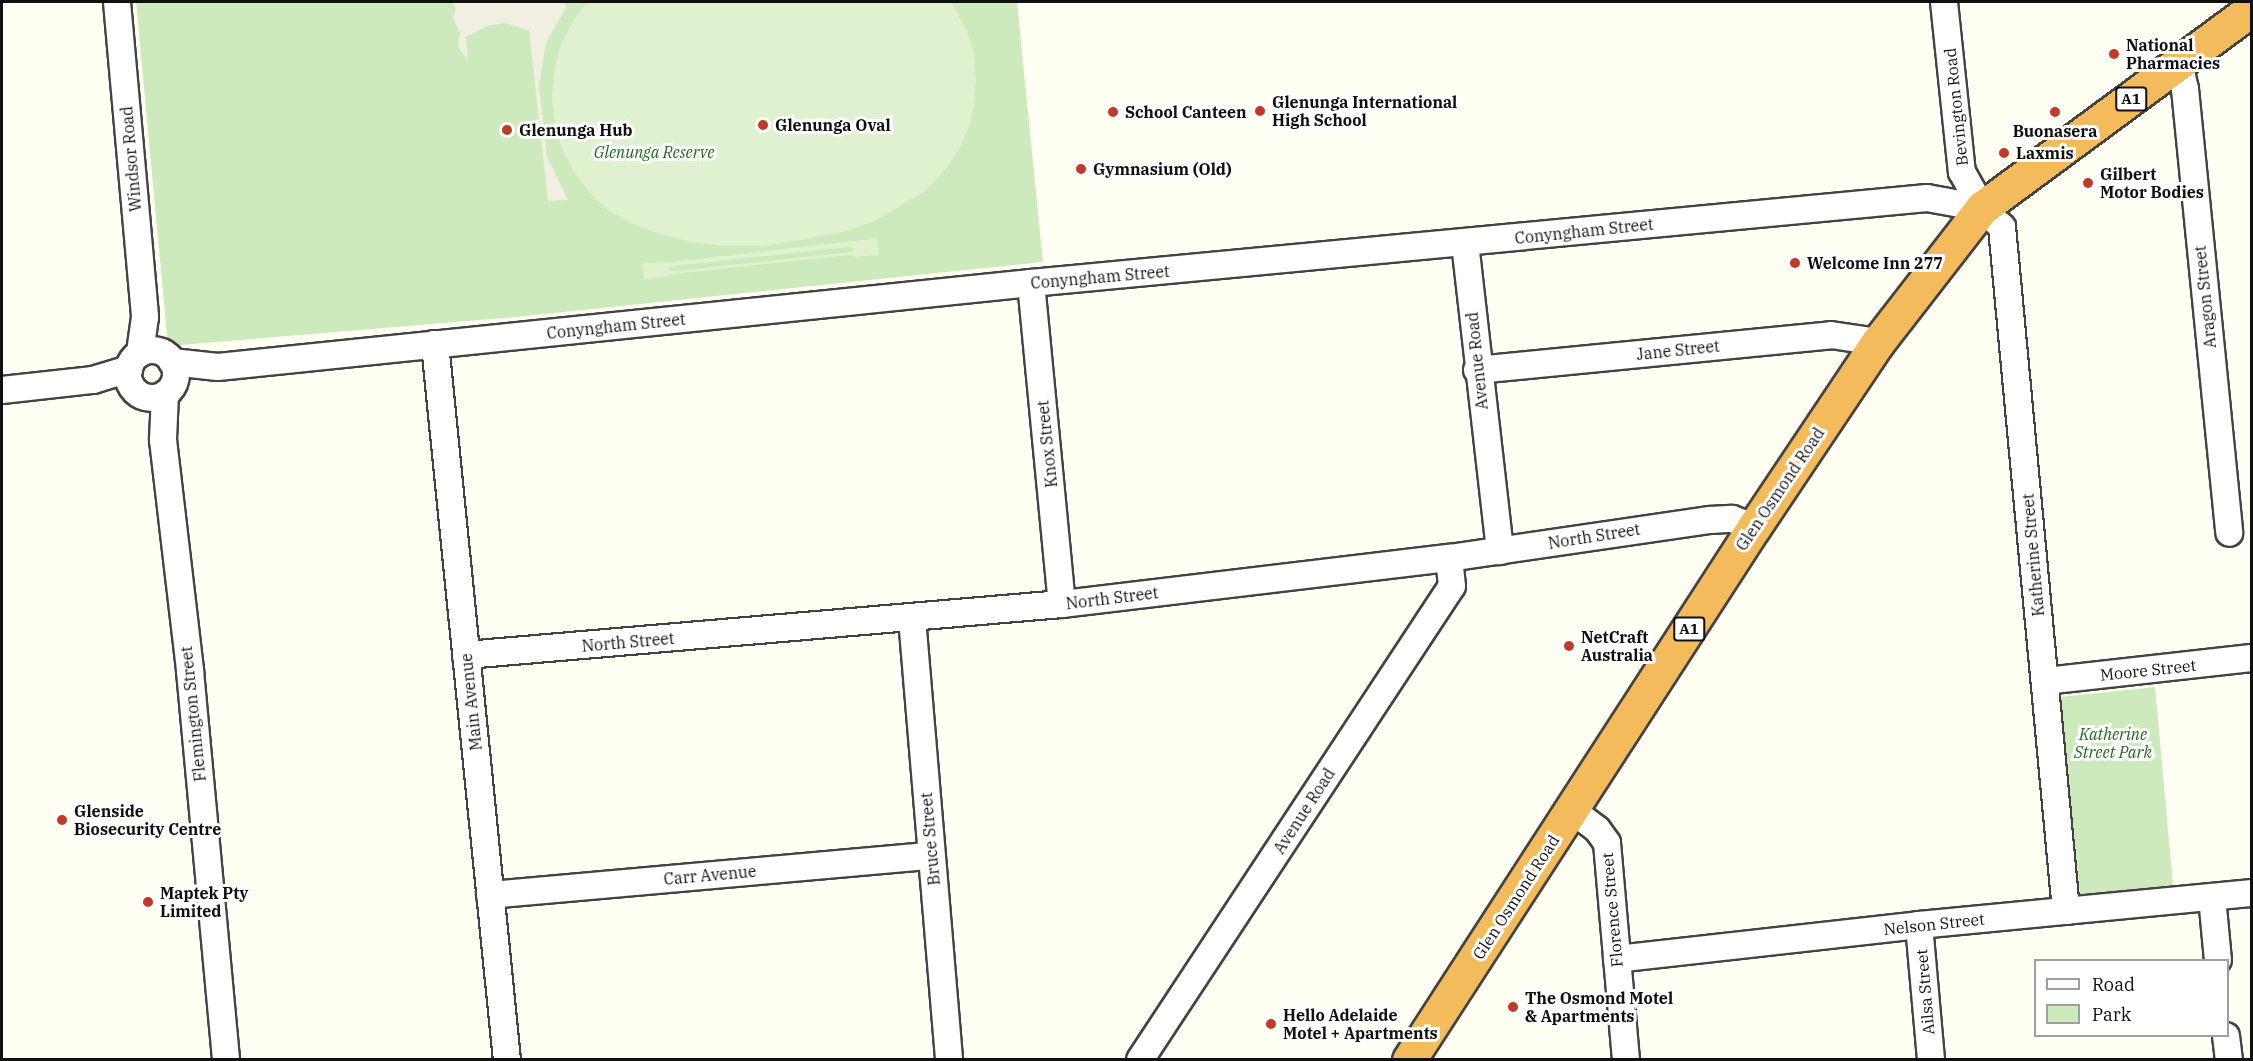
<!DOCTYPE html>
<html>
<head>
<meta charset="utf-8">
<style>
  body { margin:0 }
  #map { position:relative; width:2253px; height:1061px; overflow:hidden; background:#fffff3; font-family:"IBM Plex Serif",serif }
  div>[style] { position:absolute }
  .green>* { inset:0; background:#cceabc }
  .pitch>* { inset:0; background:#dff1ce }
  .plaza>* { inset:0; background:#f0efe1 }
  .roads { filter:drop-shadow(2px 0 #434343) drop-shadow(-2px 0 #434343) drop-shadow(0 2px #434343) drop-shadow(0 -2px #434343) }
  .minor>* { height:26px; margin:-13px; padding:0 13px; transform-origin:13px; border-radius:13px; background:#fff }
  .minor>.ring { margin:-13px; padding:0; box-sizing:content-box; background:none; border:26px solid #fff; border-radius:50% }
  .highway>* { height:33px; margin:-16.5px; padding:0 16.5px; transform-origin:16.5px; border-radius:16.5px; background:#f4bb5c }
  .dots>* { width:16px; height:16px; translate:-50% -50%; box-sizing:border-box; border:3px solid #fff; border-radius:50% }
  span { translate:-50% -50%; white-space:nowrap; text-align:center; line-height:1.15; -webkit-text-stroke:6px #fff; paint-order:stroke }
  .shield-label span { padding:2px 4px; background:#fff; border:2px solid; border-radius:4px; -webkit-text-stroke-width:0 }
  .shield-label { font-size:15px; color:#101010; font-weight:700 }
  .poi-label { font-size:16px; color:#101010; font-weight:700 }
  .left { translate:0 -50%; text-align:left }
  .street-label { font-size:16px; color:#101010 }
  .park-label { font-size:16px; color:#22691f; font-style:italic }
  .frame { position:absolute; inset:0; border:3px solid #101010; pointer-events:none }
  .legend { position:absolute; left:2034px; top:959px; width:195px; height:78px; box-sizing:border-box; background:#fff; border:2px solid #9f9f9f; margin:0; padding:8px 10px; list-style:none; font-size:18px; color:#101010 }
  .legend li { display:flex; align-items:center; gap:12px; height:30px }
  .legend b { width:30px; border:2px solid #9f9f9f }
</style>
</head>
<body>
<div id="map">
  <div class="green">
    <div style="clip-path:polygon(136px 2px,1017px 2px,1043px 262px,516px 317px,168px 346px)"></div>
    <div style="clip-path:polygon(2155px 687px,2173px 885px,2080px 895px,2060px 697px)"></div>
  </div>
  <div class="pitch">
    <div style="clip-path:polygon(587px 2px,951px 2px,967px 31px,974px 55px,976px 81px,974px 106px,968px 130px,957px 153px,942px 173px,925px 191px,875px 221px,839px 233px,764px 246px,723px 246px,690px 242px,654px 232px,630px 223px,608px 210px,589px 192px,574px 172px,562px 149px,555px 124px,552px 98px,554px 72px,560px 47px,571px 24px)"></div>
    <div style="clip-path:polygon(evenodd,878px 238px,879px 255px,857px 257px,850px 255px,675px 274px,644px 280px,642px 263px,673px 262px,878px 238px,849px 247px,856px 249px,849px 252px,674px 271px,666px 269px,674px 266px,849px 247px)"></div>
  </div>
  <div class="plaza">
    <div style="clip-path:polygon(452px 2px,563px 2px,567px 6px,546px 43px,539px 86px,547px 156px,568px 200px,548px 201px,529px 30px,505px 23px,487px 26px,466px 37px,468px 60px,458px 47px,460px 33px,453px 18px,456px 9px)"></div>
  </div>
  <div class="roads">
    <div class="minor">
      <div style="left:117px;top:2px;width:316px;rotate:84.9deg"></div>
      <div style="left:145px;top:317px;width:37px;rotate:98deg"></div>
      <div style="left:1944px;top:2px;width:171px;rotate:84deg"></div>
      <div style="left:1962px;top:172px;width:41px;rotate:60.9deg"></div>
      <div style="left:1982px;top:208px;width:28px;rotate:44deg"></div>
      <div style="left:2002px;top:227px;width:687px;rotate:84.65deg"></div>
      <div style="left:2179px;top:63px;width:27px;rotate:77deg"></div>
      <div style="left:2185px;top:89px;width:446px;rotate:84.3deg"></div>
      <div style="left:1465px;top:243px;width:310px;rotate:83.5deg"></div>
      <div style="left:1031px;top:283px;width:322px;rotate:84.5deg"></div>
      <div style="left:435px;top:344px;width:720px;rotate:84.26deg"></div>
      <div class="ring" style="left:128px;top:350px;width:22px;height:22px"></div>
      <div style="left:172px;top:362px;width:46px;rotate:6.2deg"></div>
      <div style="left:218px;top:367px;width:817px;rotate:-5.9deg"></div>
      <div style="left:1031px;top:283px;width:900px;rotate:-5.42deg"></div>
      <div style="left:1927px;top:198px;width:56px;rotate:10.3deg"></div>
      <div style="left:1477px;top:370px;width:356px;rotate:-5.6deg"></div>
      <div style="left:1831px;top:335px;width:48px;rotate:8.5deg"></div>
      <div style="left:2px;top:390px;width:92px;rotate:-6.3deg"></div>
      <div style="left:93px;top:380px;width:38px;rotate:-17deg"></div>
      <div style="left:165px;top:394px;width:46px;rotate:92.5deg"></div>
      <div style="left:163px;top:440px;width:233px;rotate:83.3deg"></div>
      <div style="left:190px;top:671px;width:391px;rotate:84.7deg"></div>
      <div style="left:912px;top:618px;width:444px;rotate:85.2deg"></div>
      <div style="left:466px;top:655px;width:598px;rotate:-4.89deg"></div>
      <div style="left:1062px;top:604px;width:390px;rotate:-6.8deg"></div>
      <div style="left:1449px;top:558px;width:264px;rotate:-8.3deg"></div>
      <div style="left:1710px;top:520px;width:22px;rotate:-3deg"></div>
      <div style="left:1732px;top:519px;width:23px;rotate:20deg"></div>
      <div style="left:2046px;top:681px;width:207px;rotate:-6.4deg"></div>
      <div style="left:1573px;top:811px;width:30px;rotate:37deg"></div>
      <div style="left:1597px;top:829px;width:17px;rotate:54deg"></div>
      <div style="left:1607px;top:843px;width:218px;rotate:85deg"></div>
      <div style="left:490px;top:895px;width:443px;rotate:-5.1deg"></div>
      <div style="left:2212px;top:897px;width:63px;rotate:84.6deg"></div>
      <div style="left:1919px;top:925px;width:136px;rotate:84.9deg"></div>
      <div style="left:1617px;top:959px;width:304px;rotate:-6.4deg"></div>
      <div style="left:1919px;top:925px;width:335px;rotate:-5.5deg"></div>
      <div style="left:2226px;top:1036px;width:24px;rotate:83deg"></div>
      <div style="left:1140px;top:1060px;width:567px;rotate:-56.65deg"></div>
      <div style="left:1452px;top:586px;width:28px;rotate:-96deg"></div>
    </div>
    <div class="highway">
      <div style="left:1409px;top:1060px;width:635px;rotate:-57.09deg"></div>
      <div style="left:1754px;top:527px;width:223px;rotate:-56.2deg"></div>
      <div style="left:1878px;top:342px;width:170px;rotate:-52.2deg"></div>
      <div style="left:1982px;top:208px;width:335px;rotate:-36.4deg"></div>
    </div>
  </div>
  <div class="dots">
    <div style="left:2114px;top:54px;background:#c13927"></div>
    <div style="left:1260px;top:111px;background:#c13927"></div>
    <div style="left:1113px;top:112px;background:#c13927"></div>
    <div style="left:2055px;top:112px;background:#c13927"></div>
    <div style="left:763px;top:125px;background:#c13927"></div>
    <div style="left:507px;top:130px;background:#c13927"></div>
    <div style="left:2004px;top:153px;background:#c13927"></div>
    <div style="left:1081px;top:169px;background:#c13927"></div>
    <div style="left:2088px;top:183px;background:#c13927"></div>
    <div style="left:1795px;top:263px;background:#c13927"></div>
    <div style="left:1569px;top:646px;background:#c13927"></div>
    <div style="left:62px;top:820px;background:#c13927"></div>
    <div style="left:148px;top:902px;background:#c13927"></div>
    <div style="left:1513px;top:1007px;background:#c13927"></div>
    <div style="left:1271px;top:1024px;background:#c13927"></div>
  </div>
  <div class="shield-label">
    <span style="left:2131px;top:99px">A1</span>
    <span style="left:1689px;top:629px">A1</span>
  </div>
  <div class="poi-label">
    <span class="left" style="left:2126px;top:54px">National<br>Pharmacies</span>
    <span class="left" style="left:1272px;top:111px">Glenunga International<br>High School</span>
    <span class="left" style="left:1125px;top:112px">School Canteen</span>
    <span class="left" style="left:775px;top:125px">Glenunga Oval</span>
    <span class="left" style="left:519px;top:130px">Glenunga Hub</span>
    <span style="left:2055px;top:131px">Buonasera</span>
    <span class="left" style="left:2016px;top:153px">Laxmis</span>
    <span class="left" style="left:1093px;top:169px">Gymnasium (Old)</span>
    <span class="left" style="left:2100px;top:183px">Gilbert<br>Motor Bodies</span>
    <span class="left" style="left:1807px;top:263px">Welcome Inn 277</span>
    <span class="left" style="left:1581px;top:646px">NetCraft<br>Australia</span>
    <span class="left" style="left:74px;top:820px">Glenside<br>Biosecurity Centre</span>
    <span class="left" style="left:160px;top:902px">Maptek Pty<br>Limited</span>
    <span class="left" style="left:1525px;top:1007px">The Osmond Motel<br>&amp; Apartments</span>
    <span class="left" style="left:1283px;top:1024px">Hello Adelaide<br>Motel + Apartments</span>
  </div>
  <div class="street-label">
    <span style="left:1956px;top:107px;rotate:-96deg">Bevington Road</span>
    <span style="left:131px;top:159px;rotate:-95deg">Windsor Road</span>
    <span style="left:1584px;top:231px;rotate:-6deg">Conyngham Street</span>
    <span style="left:1100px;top:277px;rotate:-5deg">Conyngham Street</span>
    <span style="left:2205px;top:297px;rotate:-96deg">Aragon Street</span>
    <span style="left:616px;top:326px;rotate:-6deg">Conyngham Street</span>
    <span style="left:1678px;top:350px;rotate:-6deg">Jane Street</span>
    <span style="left:1477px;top:361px;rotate:-96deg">Avenue Road</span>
    <span style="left:1047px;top:444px;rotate:-96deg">Knox Street</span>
    <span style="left:1780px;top:489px;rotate:-56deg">Glen Osmond Road</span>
    <span style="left:1594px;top:536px;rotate:-9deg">North Street</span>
    <span style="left:2033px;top:555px;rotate:-95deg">Katherine Street</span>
    <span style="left:1112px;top:598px;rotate:-7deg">North Street</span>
    <span style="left:628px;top:642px;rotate:-5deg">North Street</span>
    <span style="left:2148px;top:670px;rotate:-6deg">Moore Street</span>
    <span style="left:471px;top:702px;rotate:-96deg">Main Avenue</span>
    <span style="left:193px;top:714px;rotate:-96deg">Flemington Street</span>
    <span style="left:1304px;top:811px;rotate:-57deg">Avenue Road</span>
    <span style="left:930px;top:839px;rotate:-95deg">Bruce Street</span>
    <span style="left:710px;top:875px;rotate:-5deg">Carr Avenue</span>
    <span style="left:1516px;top:897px;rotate:-57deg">Glen Osmond Road</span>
    <span style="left:1612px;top:910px;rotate:-95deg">Florence Street</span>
    <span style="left:1934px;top:924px;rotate:-6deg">Nelson Street</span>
    <span style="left:1925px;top:992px;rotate:-95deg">Ailsa Street</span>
  </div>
  <div class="park-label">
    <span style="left:654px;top:152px">Glenunga Reserve</span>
    <span style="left:2113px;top:743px">Katherine<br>Street Park</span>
  </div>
  <div class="frame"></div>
  <ul class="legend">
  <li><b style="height:8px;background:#fff"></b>Road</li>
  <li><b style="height:16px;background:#cceabc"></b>Park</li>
  </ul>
</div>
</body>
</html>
